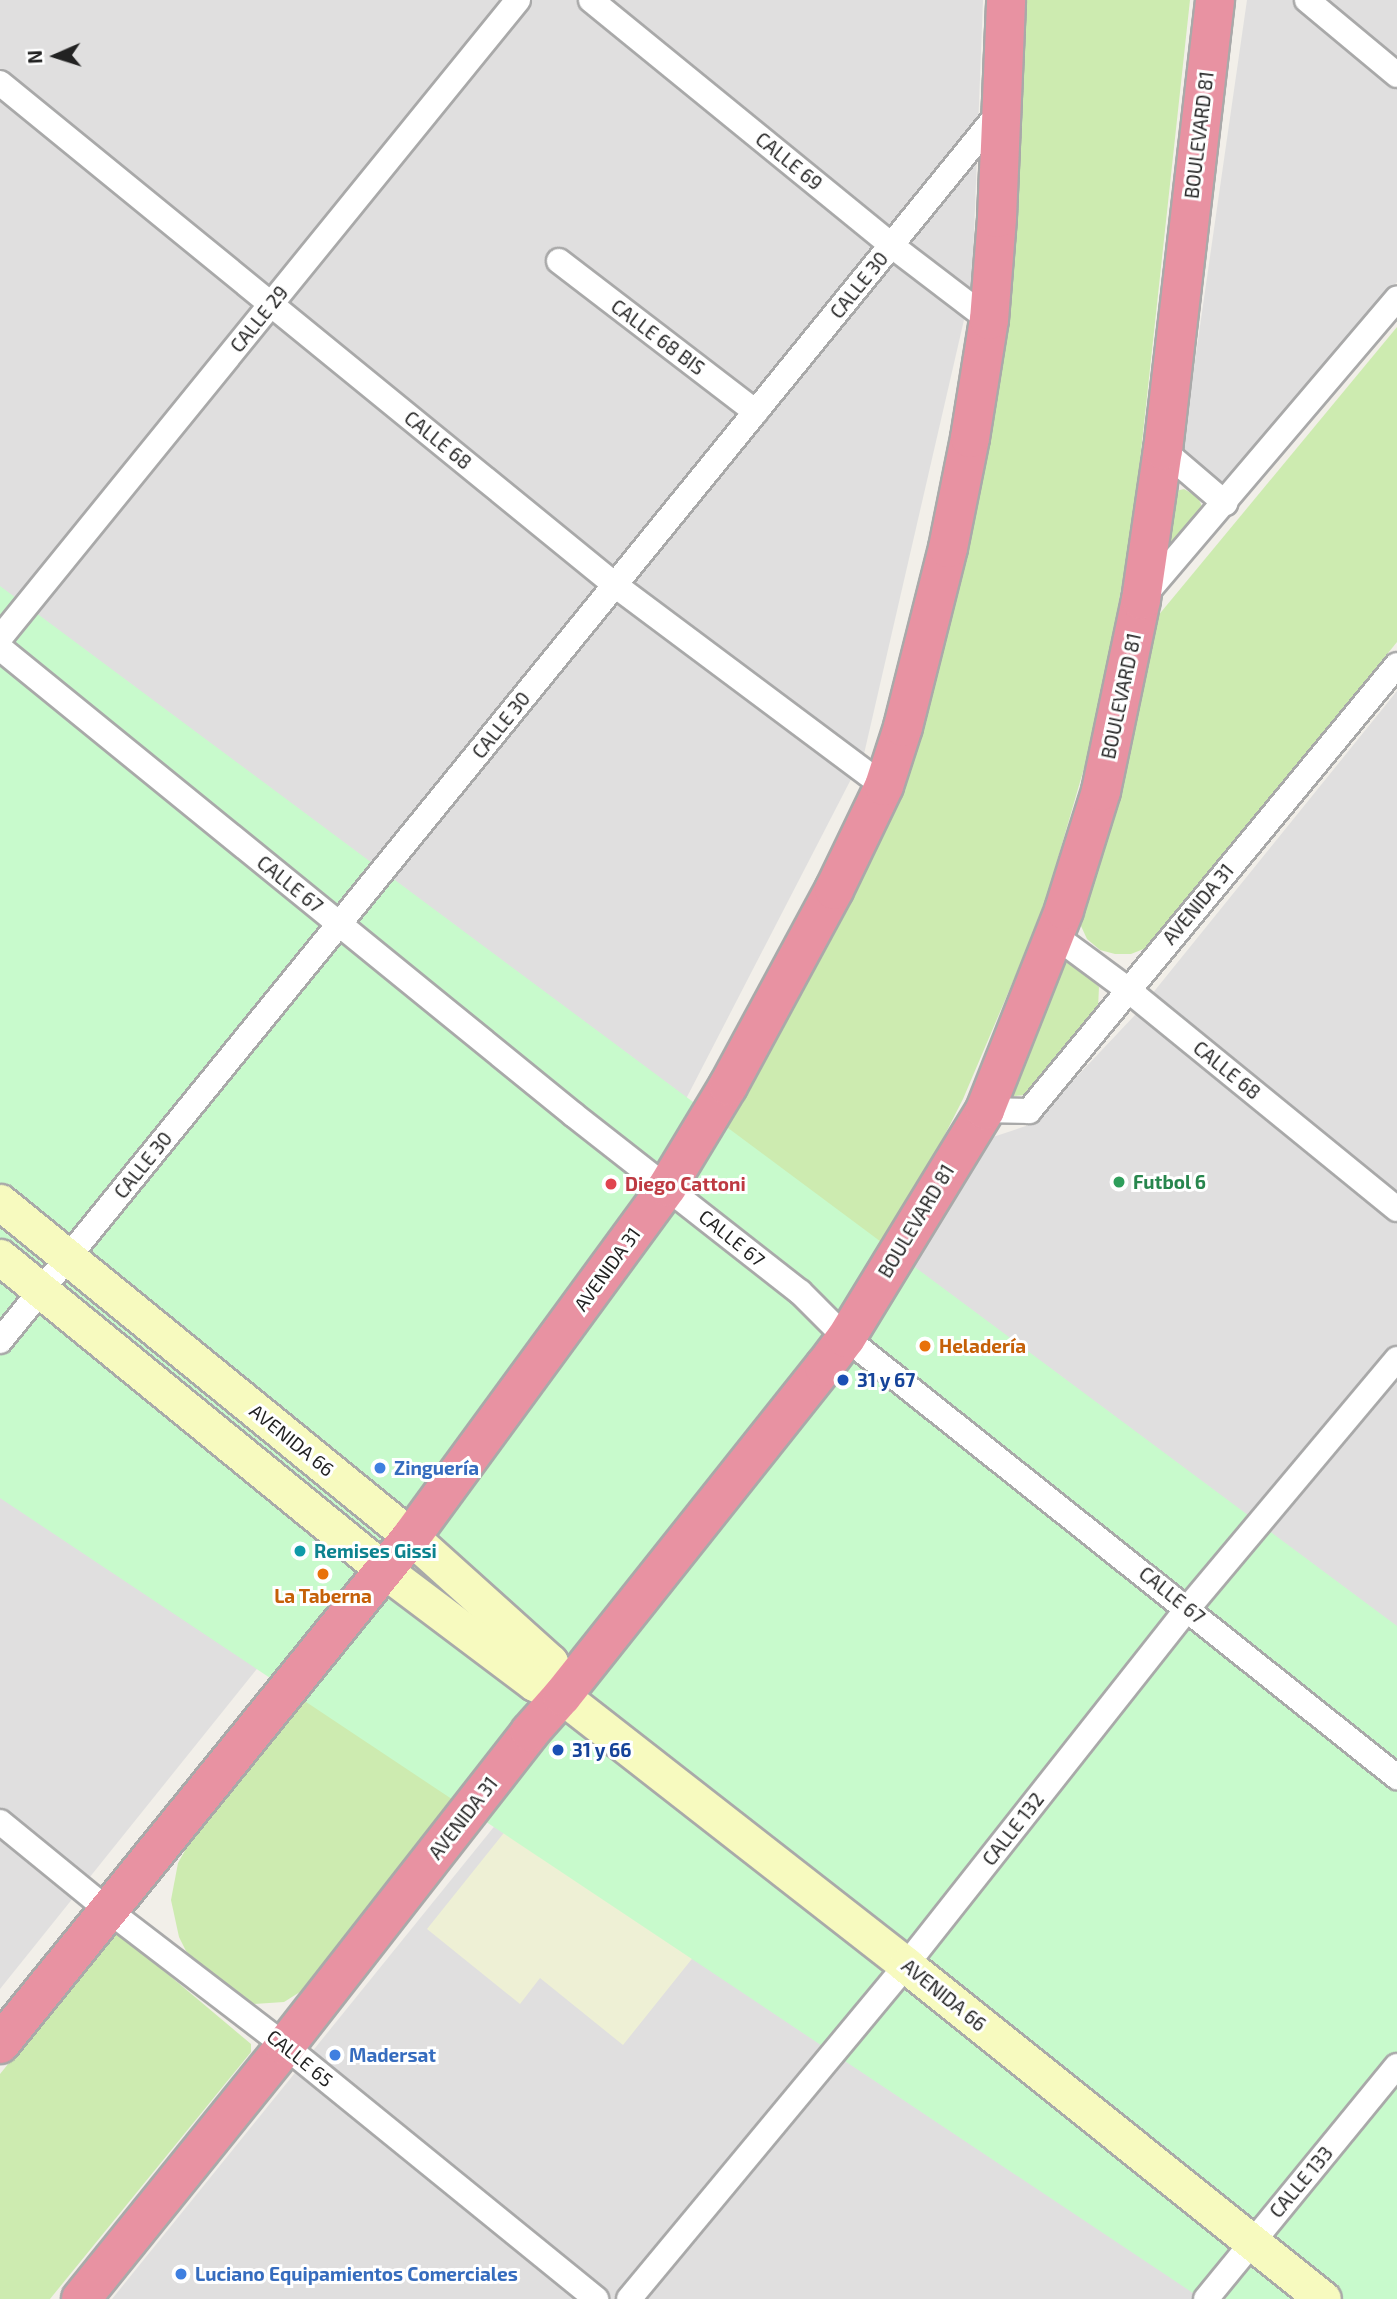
<!DOCTYPE html>
<html>
<head>
<meta charset="utf-8">
<style>
  body { margin:0 }
  #map { position:relative; width:1397px; height:2299px; overflow:hidden; background:#f2efe9; font-family:"Exo 2",sans-serif }
  div>[style] { position:absolute }
  .residential>* { inset:0; background:#e0dfdf }
  .farmland>* { inset:0; background:#eef0d5 }
  .grass>* { inset:0; background:#cdebb0 }
  .park>* { inset:0; background:#c8facc }
  .roads { filter:drop-shadow(2px 0 #a9a9a9) drop-shadow(-2px 0 #a9a9a9) drop-shadow(0 2px #a9a9a9) drop-shadow(0 -2px #a9a9a9) }
  .street>* { height:24px; margin:-12px; padding:0 12px; transform-origin:12px; border-radius:12px; background:#fff }
  .secondary>* { height:35px; margin:-17.5px; padding:0 17.5px; transform-origin:17.5px; border-radius:17.5px; background:#f7fabf }
  .highway>* { height:38px; margin:-19px; padding:0 19px; transform-origin:19px; border-radius:19px; background:#e892a2 }
  .dots>* { width:19px; height:19px; translate:-50% -50%; box-sizing:border-box; border:4px solid #fff; border-radius:50% }
  span { translate:-50% -50%; white-space:nowrap; text-align:center; line-height:1.15; -webkit-text-stroke:6px #fff; paint-order:stroke }
  .street-label { font-size:19px; color:#222 }
  .leisure-label { font-size:19px; color:#27864d; font-weight:700 }
  .left { translate:0 -50%; text-align:left }
  .health-label { font-size:19px; color:#be3a42; font-weight:700 }
  .food-label { font-size:19px; color:#c56008; font-weight:700 }
  .transit-label { font-size:19px; color:#164399; font-weight:700 }
  .shop-label { font-size:19px; color:#366cbe; font-weight:700 }
  .culture-label { font-size:19px; color:#0d838f; font-weight:700 }
  .north { position:absolute; left:21px; top:21px; width:70px; height:70px; -webkit-text-stroke:5px #fff; paint-order:stroke; rotate:267deg; font-size:19px; font-weight:700; line-height:28px; text-align:center; color:#222 }
  .north::after { content:''; display:block; margin:auto; width:24px; height:32px; background:#222; clip-path:polygon(50% 0,100% 100%,50% 72%,0 100%) }
</style>
</head>
<body>
<div id="map">
  <div class="residential">
    <div style="clip-path:polygon(0 0,983px 0,972px 285px,864px 754px,656px 1157px,0 1185px)"></div>
    <div style="clip-path:polygon(1247px 0,1397px 0,1397px 282px,1225px 491px,1181px 458px)"></div>
    <div style="clip-path:polygon(1397px 691px,1397px 2299px,871px 1338px,993px 1137px,1032px 1124px,1135px 1015px)"></div>
    <div style="clip-path:polygon(0 1298px,333px 1574px,0 1989px)"></div>
    <div style="clip-path:polygon(565px 1739px,1288px 2299px,112px 2299px)"></div>
  </div>
  <div class="farmland">
    <div style="clip-path:polygon(567px 1754px,743px 1895px,623px 2045px,540px 1978px,520px 2004px,427px 1929px)"></div>
  </div>
  <div class="grass">
    <div style="clip-path:polygon(1022px 0,1190px 0,1134px 516px,1098px 720px,1042px 913px,963px 1099px,900px 1223px,845px 1307px,691px 1179px,936px 663px)"></div>
    <div style="clip-path:polygon(1397px 327px,1397px 642px,1157px 937px,1146px 948px,1131px 954px,1115px 954px,1100px 950px,1087px 939px,1081px 926px,1079px 908px,1157px 617px)"></div>
    <div style="clip-path:polygon(1184px 489px,1198px 497px,1203px 509px,1184px 543px,1171px 542px,1168px 535px,1172px 492px)"></div>
    <div style="clip-path:polygon(1072px 962px,1099px 987px,1098px 1008px,1027px 1095px,1014px 1096px,1009px 1090px,1063px 963px)"></div>
    <div style="clip-path:polygon(389px 1595px,533px 1702px,300px 1992px,284px 2002px,253px 2004px,202px 1968px,186px 1951px,179px 1937px,171px 1900px,178px 1863px,187px 1847px)"></div>
    <div style="clip-path:polygon(120px 1934px,251px 2044px,251px 2052px,50px 2299px,0 2299px,0 2074px,112px 1936px)"></div>
  </div>
  <div class="park">
    <div style="clip-path:polygon(0 586px,1397px 1626px,1397px 2299px,1202px 2299px,0 1498px)"></div>
  </div>
  <div class="roads">
    <div class="street">
      <div style="left:591px;top:0;width:387px;rotate:39.2deg"></div>
      <div style="left:891px;top:245px;width:123px;rotate:37.4deg"></div>
      <div style="left:1307px;top:0;width:117px;rotate:39.8deg"></div>
      <div style="left:0;top:83px;width:794px;rotate:39.22deg"></div>
      <div style="left:615px;top:585px;width:336px;rotate:36.8deg"></div>
      <div style="left:559px;top:261px;width:248px;rotate:37.5deg"></div>
      <div style="left:1163px;top:450px;width:82px;rotate:40.5deg"></div>
      <div style="left:1143px;top:597px;width:392px;rotate:-49.6deg"></div>
      <div style="left:0;top:638px;width:822px;rotate:-50.93deg"></div>
      <div style="left:0;top:648px;width:740px;rotate:39.13deg"></div>
      <div style="left:574px;top:1115px;width:287px;rotate:38.1deg"></div>
      <div style="left:800px;top:1292px;width:65px;rotate:45deg"></div>
      <div style="left:846px;top:1338px;width:705px;rotate:38.55deg"></div>
      <div style="left:1054px;top:935px;width:91px;rotate:36.5deg"></div>
      <div style="left:1127px;top:989px;width:348px;rotate:39.2deg"></div>
      <div style="left:985px;top:1110px;width:44px;rotate:1.3deg"></div>
      <div style="left:1029px;top:1111px;width:578px;rotate:-50.47deg"></div>
      <div style="left:0;top:1341px;width:1588px;rotate:-50.88deg"></div>
      <div style="left:0;top:1822px;width:139px;rotate:39.2deg"></div>
      <div style="left:108px;top:1910px;width:223px;rotate:37.5deg"></div>
      <div style="left:285px;top:2046px;width:401px;rotate:39.1deg"></div>
      <div style="left:629px;top:2299px;width:434px;rotate:-50.3deg"></div>
      <div style="left:906px;top:1965px;width:455px;rotate:-51.7deg"></div>
      <div style="left:1188px;top:1608px;width:325px;rotate:-50deg"></div>
      <div style="left:1206px;top:2299px;width:301px;rotate:-50.7deg"></div>
    </div>
    <div class="secondary">
      <div style="left:0;top:1202px;width:530px;rotate:39.18deg"></div>
      <div style="left:411px;top:1537px;width:187px;rotate:42deg"></div>
      <div style="left:550px;top:1662px;width:36px;rotate:71deg"></div>
      <div style="left:0;top:1257px;width:495px;rotate:39.2deg"></div>
      <div style="left:384px;top:1570px;width:188px;rotate:37deg"></div>
      <div style="left:534px;top:1683px;width:31px;rotate:25deg"></div>
      <div style="left:562px;top:1696px;width:437px;rotate:38deg"></div>
      <div style="left:906px;top:1965px;width:534px;rotate:38.69deg"></div>
    </div>
    <div class="highway">
      <div style="left:0;top:2044px;width:653px;rotate:-50.97deg"></div>
      <div style="left:411px;top:1537px;width:434px;rotate:-53.8deg"></div>
      <div style="left:667px;top:1187px;width:118px;rotate:-58.9deg"></div>
      <div style="left:728px;top:1086px;width:223px;rotate:-61.6deg"></div>
      <div style="left:834px;top:890px;width:115px;rotate:-64.3deg"></div>
      <div style="left:884px;top:786px;width:62px;rotate:-72.1deg"></div>
      <div style="left:903px;top:727px;width:185px;rotate:-75.9deg"></div>
      <div style="left:948px;top:548px;width:112px;rotate:-78.7deg"></div>
      <div style="left:970px;top:438px;width:120px;rotate:-80.9deg"></div>
      <div style="left:989px;top:320px;width:102px;rotate:-85.5deg"></div>
      <div style="left:997px;top:218px;width:218px;rotate:-87.6deg"></div>
      <div style="left:81px;top:2299px;width:325px;rotate:-51.1deg"></div>
      <div style="left:285px;top:2046px;width:398px;rotate:-52deg"></div>
      <div style="left:530px;top:1732px;width:48px;rotate:-48.4deg"></div>
      <div style="left:562px;top:1696px;width:421px;rotate:-51.5deg"></div>
      <div style="left:824px;top:1367px;width:36px;rotate:-53deg"></div>
      <div style="left:846px;top:1338px;width:267px;rotate:-58.6deg"></div>
      <div style="left:985px;top:1110px;width:215px;rotate:-68.4deg"></div>
      <div style="left:1064px;top:910px;width:125px;rotate:-72.7deg"></div>
      <div style="left:1101px;top:791px;width:195px;rotate:-78.2deg"></div>
      <div style="left:1141px;top:600px;width:152px;rotate:-81.7deg"></div>
      <div style="left:1163px;top:450px;width:453px;rotate:-83.4deg"></div>
    </div>
  </div>
  <div class="dots">
    <div style="left:1119px;top:1182px;background:#2e9e5b"></div>
    <div style="left:611px;top:1184px;background:#e0444e"></div>
    <div style="left:925px;top:1346px;background:#e8710a"></div>
    <div style="left:843px;top:1380px;background:#1a4fb4"></div>
    <div style="left:380px;top:1468px;background:#3f7fe0"></div>
    <div style="left:300px;top:1551px;background:#0f9aa8"></div>
    <div style="left:323px;top:1574px;background:#e8710a"></div>
    <div style="left:558px;top:1750px;background:#1a4fb4"></div>
    <div style="left:335px;top:2055px;background:#3f7fe0"></div>
    <div style="left:181px;top:2274px;background:#3f7fe0"></div>
  </div>
  <div class="street-label">
    <span style="left:1199px;top:135px;rotate:-83deg">BOULEVARD 81</span>
    <span style="left:789px;top:161px;rotate:39deg">CALLE 69</span>
    <span style="left:859px;top:285px;rotate:-51deg">CALLE 30</span>
    <span style="left:259px;top:319px;rotate:-51deg">CALLE 29</span>
    <span style="left:658px;top:337px;rotate:37deg">CALLE 68 BIS</span>
    <span style="left:438px;top:440px;rotate:39deg">CALLE 68</span>
    <span style="left:1121px;top:696px;rotate:-78deg">BOULEVARD 81</span>
    <span style="left:501px;top:725px;rotate:-51deg">CALLE 30</span>
    <span style="left:290px;top:884px;rotate:39deg">CALLE 67</span>
    <span style="left:1198px;top:904px;rotate:-50deg">AVENIDA 31</span>
    <span style="left:1227px;top:1070px;rotate:39deg">CALLE 68</span>
    <span style="left:143px;top:1165px;rotate:-51deg">CALLE 30</span>
    <span style="left:916px;top:1221px;rotate:-59deg">BOULEVARD 81</span>
    <span style="left:732px;top:1238px;rotate:39deg">CALLE 67</span>
    <span style="left:607px;top:1269px;rotate:-54deg">AVENIDA 31</span>
    <span style="left:292px;top:1440px;rotate:39deg">AVENIDA 66</span>
    <span style="left:1172px;top:1595px;rotate:39deg">CALLE 67</span>
    <span style="left:463px;top:1818px;rotate:-52deg">AVENIDA 31</span>
    <span style="left:1013px;top:1829px;rotate:-52deg">CALLE 132</span>
    <span style="left:944px;top:1995px;rotate:39deg">AVENIDA 66</span>
    <span style="left:300px;top:2058px;rotate:39deg">CALLE 65</span>
    <span style="left:1301px;top:2182px;rotate:-50deg">CALLE 133</span>
  </div>
  <div class="leisure-label">
    <span class="left" style="left:1133px;top:1182px">Futbol 6</span>
  </div>
  <div class="health-label">
    <span class="left" style="left:625px;top:1184px">Diego Cattoni</span>
  </div>
  <div class="food-label">
    <span class="left" style="left:939px;top:1346px">Heladería</span>
    <span style="left:323px;top:1596px">La Taberna</span>
  </div>
  <div class="transit-label">
    <span class="left" style="left:857px;top:1380px">31 y 67</span>
    <span class="left" style="left:572px;top:1750px">31 y 66</span>
  </div>
  <div class="shop-label">
    <span class="left" style="left:394px;top:1468px">Zinguería</span>
    <span class="left" style="left:349px;top:2055px">Madersat</span>
    <span class="left" style="left:195px;top:2274px">Luciano Equipamientos Comerciales</span>
  </div>
  <div class="culture-label">
    <span class="left" style="left:314px;top:1551px">Remises Gissi</span>
  </div>
  <div class="north">N</div>
</div>
</body>
</html>
